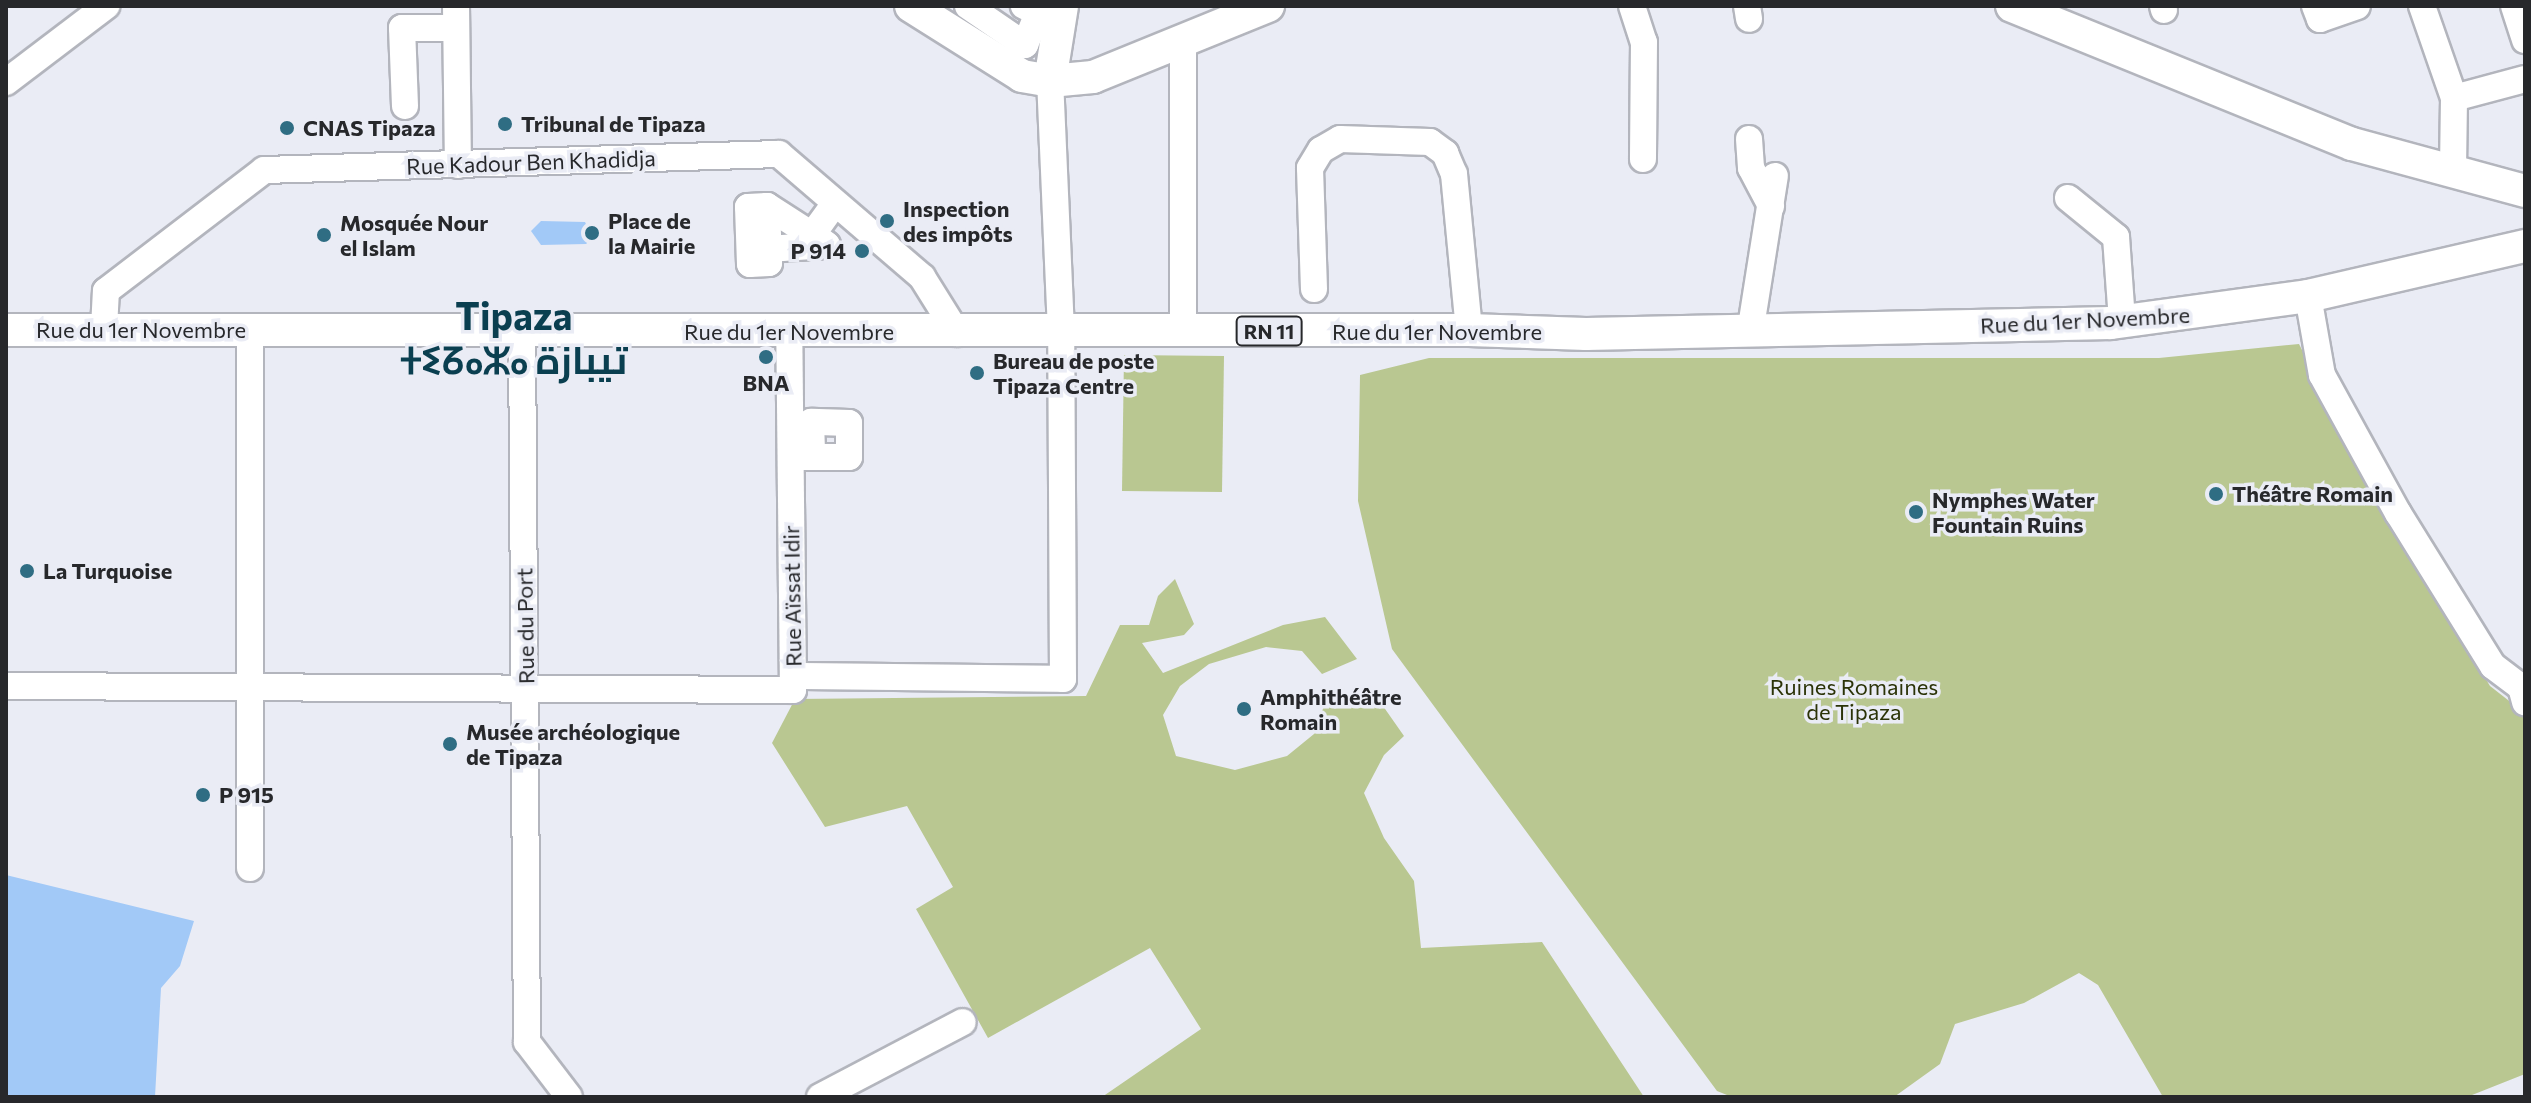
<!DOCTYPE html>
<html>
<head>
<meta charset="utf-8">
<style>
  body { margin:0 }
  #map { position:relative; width:2531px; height:1103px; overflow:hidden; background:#eaecf5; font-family:Commissioner,Cairo,"Noto Sans Tifinagh",sans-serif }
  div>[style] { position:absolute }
  .green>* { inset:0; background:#b9c791 }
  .water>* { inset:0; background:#a2c9f7 }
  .roads { filter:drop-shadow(2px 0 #b3b5bd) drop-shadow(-2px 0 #b3b5bd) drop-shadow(0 2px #b3b5bd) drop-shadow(0 -2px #b3b5bd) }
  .minor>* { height:26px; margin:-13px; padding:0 13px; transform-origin:13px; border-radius:13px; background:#fff }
  .major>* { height:32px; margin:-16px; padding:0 16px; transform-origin:16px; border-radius:16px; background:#fff }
  .dots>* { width:22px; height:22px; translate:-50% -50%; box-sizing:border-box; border:4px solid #eaecf5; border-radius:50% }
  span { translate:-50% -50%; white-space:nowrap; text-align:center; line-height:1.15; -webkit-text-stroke:7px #eaecf5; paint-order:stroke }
  .shield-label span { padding:2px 6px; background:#eaecf5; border:2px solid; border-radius:6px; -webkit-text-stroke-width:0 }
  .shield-label { font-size:20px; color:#27282b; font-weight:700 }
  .poi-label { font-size:22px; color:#27282b; font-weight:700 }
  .left { translate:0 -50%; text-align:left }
  .right { translate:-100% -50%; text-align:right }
  .street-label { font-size:22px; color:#27282b }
  .park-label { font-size:22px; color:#2b3307 }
  .town-label { font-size:38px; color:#0a3f50; font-weight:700 }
  .frame { position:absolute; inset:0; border:8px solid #27282b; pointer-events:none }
</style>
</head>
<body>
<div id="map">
  <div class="green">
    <div style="clip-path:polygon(2299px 344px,2386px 517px,2490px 686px,2522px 711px,2525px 722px,2525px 1074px,2467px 1097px,2163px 1097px,2098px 985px,2079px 973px,2024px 1003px,1955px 1024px,1940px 1064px,1894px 1097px,1732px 1097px,1717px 1091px,1392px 649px,1358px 501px,1360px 375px,1429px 358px,2159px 358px)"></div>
    <div style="clip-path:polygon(1124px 355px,1224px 356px,1222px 492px,1122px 491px)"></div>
    <div style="clip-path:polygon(1175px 579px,1194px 624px,1184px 635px,1142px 643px,1163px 673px,1283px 625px,1325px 617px,1357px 659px,1322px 674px,1302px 651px,1266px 647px,1209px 664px,1180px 686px,1163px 715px,1176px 756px,1235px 770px,1287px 756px,1314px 734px,1325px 703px,1369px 686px,1404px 736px,1384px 755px,1364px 793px,1384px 838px,1414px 881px,1421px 948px,1542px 942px,1644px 1097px,1102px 1097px,1201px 1029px,1150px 948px,988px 1038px,916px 909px,953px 887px,907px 806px,825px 827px,772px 743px,795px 699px,1086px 696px,1120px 625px,1149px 625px,1158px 596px)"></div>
  </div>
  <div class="water">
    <div style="clip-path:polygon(541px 221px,585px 222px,593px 238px,586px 244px,541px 245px,531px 231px)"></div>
    <div style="clip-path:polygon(6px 875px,194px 921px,180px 966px,161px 988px,155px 1097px,6px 1097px)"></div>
  </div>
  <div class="roads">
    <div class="minor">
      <div style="left:456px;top:6px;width:159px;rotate:89.3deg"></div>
      <div style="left:968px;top:6px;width:69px;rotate:34.4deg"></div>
      <div style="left:1025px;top:45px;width:35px;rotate:-68deg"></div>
      <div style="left:1038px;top:13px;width:16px;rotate:-153deg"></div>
      <div style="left:1632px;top:6px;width:38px;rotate:72deg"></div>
      <div style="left:1644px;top:42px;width:117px;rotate:90.5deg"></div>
      <div style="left:1747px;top:6px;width:13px;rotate:81deg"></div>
      <div style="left:2163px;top:6px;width:4px;rotate:76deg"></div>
      <div style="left:2315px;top:6px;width:14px;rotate:69deg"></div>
      <div style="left:2320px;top:19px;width:39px;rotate:-19deg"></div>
      <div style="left:2422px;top:6px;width:97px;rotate:70.8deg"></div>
      <div style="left:2454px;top:98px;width:72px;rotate:90.8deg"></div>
      <div style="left:2514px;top:6px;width:36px;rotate:72deg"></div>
      <div style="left:1183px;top:40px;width:291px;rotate:90deg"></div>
      <div style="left:6px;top:82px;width:126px;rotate:-37.2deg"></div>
      <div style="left:2454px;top:98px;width:73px;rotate:-15deg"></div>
      <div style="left:405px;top:106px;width:78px;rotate:-92.2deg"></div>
      <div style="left:402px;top:28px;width:54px"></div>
      <div style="left:1749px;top:139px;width:29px;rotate:86deg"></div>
      <div style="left:1751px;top:168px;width:43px;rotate:62.2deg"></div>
      <div style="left:2068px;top:198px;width:62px;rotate:39.1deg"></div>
      <div style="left:2116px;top:237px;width:84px;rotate:85.9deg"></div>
      <div style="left:767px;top:206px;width:57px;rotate:88deg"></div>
      <div style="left:769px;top:263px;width:19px;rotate:177deg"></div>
      <div style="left:750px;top:264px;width:57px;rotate:-92deg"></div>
      <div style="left:748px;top:207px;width:19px;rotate:-3deg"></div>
      <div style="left:767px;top:206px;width:54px;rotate:32.8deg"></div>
      <div style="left:812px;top:235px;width:39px;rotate:-54deg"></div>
      <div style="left:768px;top:249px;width:59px;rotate:-3.9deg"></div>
      <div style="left:827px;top:245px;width:5px;rotate:-143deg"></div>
      <div style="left:1314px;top:289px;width:121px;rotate:-91.9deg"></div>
      <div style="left:1310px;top:168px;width:21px;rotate:-59deg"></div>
      <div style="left:1321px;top:150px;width:22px;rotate:-30deg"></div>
      <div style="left:1340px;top:139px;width:90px;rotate:1.9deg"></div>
      <div style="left:1430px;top:142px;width:19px;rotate:36deg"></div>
      <div style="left:1445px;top:153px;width:23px;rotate:67deg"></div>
      <div style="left:1454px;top:174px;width:157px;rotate:84.5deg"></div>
      <div style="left:2308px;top:296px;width:80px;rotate:80deg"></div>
      <div style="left:2322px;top:375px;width:158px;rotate:61.2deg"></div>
      <div style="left:2398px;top:513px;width:180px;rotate:58.2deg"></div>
      <div style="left:2493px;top:666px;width:35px;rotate:37deg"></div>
      <div style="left:2521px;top:687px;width:16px;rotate:75deg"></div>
      <div style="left:104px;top:328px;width:37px;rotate:-87deg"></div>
      <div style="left:106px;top:291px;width:199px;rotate:-37.4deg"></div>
      <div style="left:264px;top:170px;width:515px;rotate:-1.78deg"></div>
      <div style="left:779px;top:154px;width:189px;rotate:40.7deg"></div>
      <div style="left:922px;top:277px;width:66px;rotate:58deg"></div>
      <div style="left:522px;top:333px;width:709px;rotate:89.6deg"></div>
      <div style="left:527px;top:1042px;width:69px;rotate:52.6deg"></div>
      <div style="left:1750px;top:333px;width:159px;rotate:-81deg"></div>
      <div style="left:791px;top:457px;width:58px"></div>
      <div style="left:849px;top:457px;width:34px;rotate:-90deg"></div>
      <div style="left:849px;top:423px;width:38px;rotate:-178deg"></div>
      <div style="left:811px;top:422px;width:35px;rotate:88deg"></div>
      <div style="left:793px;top:676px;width:270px;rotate:0.6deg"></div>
      <div style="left:1063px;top:679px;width:348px;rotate:-90.3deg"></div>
      <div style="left:1061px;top:331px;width:250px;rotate:-92.5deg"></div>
      <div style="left:6px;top:686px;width:787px;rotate:0.29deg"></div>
      <div style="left:793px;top:690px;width:360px;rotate:-90.6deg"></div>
      <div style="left:250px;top:868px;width:537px;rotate:-90deg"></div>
      <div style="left:820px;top:1097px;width:161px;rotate:-27.7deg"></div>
    </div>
    <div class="major">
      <div style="left:911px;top:6px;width:131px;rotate:32.2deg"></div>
      <div style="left:1022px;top:76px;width:28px;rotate:10deg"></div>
      <div style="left:1050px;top:81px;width:43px;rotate:-5.3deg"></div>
      <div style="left:1093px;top:77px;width:189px;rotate:-22.1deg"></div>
      <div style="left:2012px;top:6px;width:367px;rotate:22.1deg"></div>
      <div style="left:2352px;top:144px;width:179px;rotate:15.2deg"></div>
      <div style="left:1050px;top:81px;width:76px;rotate:-80.9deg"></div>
      <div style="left:6px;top:330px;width:1463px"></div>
      <div style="left:1469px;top:330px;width:117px;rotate:2deg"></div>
      <div style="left:1586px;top:334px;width:525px;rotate:-1.2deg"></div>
      <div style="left:2111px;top:323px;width:199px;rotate:-7.8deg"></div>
      <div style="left:2308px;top:296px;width:223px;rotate:-13deg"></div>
    </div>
  </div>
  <div class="dots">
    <div style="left:505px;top:124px;background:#2f6d83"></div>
    <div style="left:287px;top:128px;background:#2f6d83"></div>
    <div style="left:887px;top:221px;background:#2f6d83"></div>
    <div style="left:592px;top:233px;background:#2f6d83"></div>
    <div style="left:324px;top:235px;background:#2f6d83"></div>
    <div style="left:862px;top:251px;background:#2f6d83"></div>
    <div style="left:766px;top:357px;background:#2f6d83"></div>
    <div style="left:977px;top:373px;background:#2f6d83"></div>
    <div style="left:2216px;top:494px;background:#2f6d83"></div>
    <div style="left:1916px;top:512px;background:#2f6d83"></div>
    <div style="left:27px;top:571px;background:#2f6d83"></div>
    <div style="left:1244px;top:709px;background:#2f6d83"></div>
    <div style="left:450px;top:744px;background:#2f6d83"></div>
    <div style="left:203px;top:795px;background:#2f6d83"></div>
  </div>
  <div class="shield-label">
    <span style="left:1269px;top:331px">RN 11</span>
  </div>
  <div class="poi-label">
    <span class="left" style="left:521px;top:124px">Tribunal de Tipaza</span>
    <span class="left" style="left:303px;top:128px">CNAS Tipaza</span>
    <span class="left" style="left:903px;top:221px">Inspection<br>des impôts</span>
    <span class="left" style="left:608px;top:233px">Place de<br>la Mairie</span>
    <span class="left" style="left:340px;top:235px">Mosquée Nour<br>el Islam</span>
    <span class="right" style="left:846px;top:251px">P 914</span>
    <span class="left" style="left:993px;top:373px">Bureau de poste<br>Tipaza Centre</span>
    <span style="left:766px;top:383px">BNA</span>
    <span class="left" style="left:2232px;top:494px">Théâtre Romain</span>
    <span class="left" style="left:1932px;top:512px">Nymphes Water<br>Fountain Ruins</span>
    <span class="left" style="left:43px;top:571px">La Turquoise</span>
    <span class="left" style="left:1260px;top:709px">Amphithéâtre<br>Romain</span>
    <span class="left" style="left:466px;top:744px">Musée archéologique<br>de Tipaza</span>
    <span class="left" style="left:219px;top:795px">P 915</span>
  </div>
  <div class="street-label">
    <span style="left:531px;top:162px;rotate:-2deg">Rue Kadour Ben Khadidja</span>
    <span style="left:2085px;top:320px;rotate:-3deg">Rue du 1er Novembre</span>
    <span style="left:141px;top:330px">Rue du 1er Novembre</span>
    <span style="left:789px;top:332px">Rue du 1er Novembre</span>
    <span style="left:1437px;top:332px">Rue du 1er Novembre</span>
    <span style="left:792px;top:596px;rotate:-91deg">Rue Aïssat Idir</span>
    <span style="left:525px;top:626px;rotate:-91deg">Rue du Port</span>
  </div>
  <div class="park-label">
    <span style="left:1854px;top:699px">Ruines Romaines<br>de Tipaza</span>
  </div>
  <div class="town-label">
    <span style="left:514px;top:337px">Tipaza<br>ⵜⵉⵒⴰⵣⴰ تيبازة</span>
  </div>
  <div class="frame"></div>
</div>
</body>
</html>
